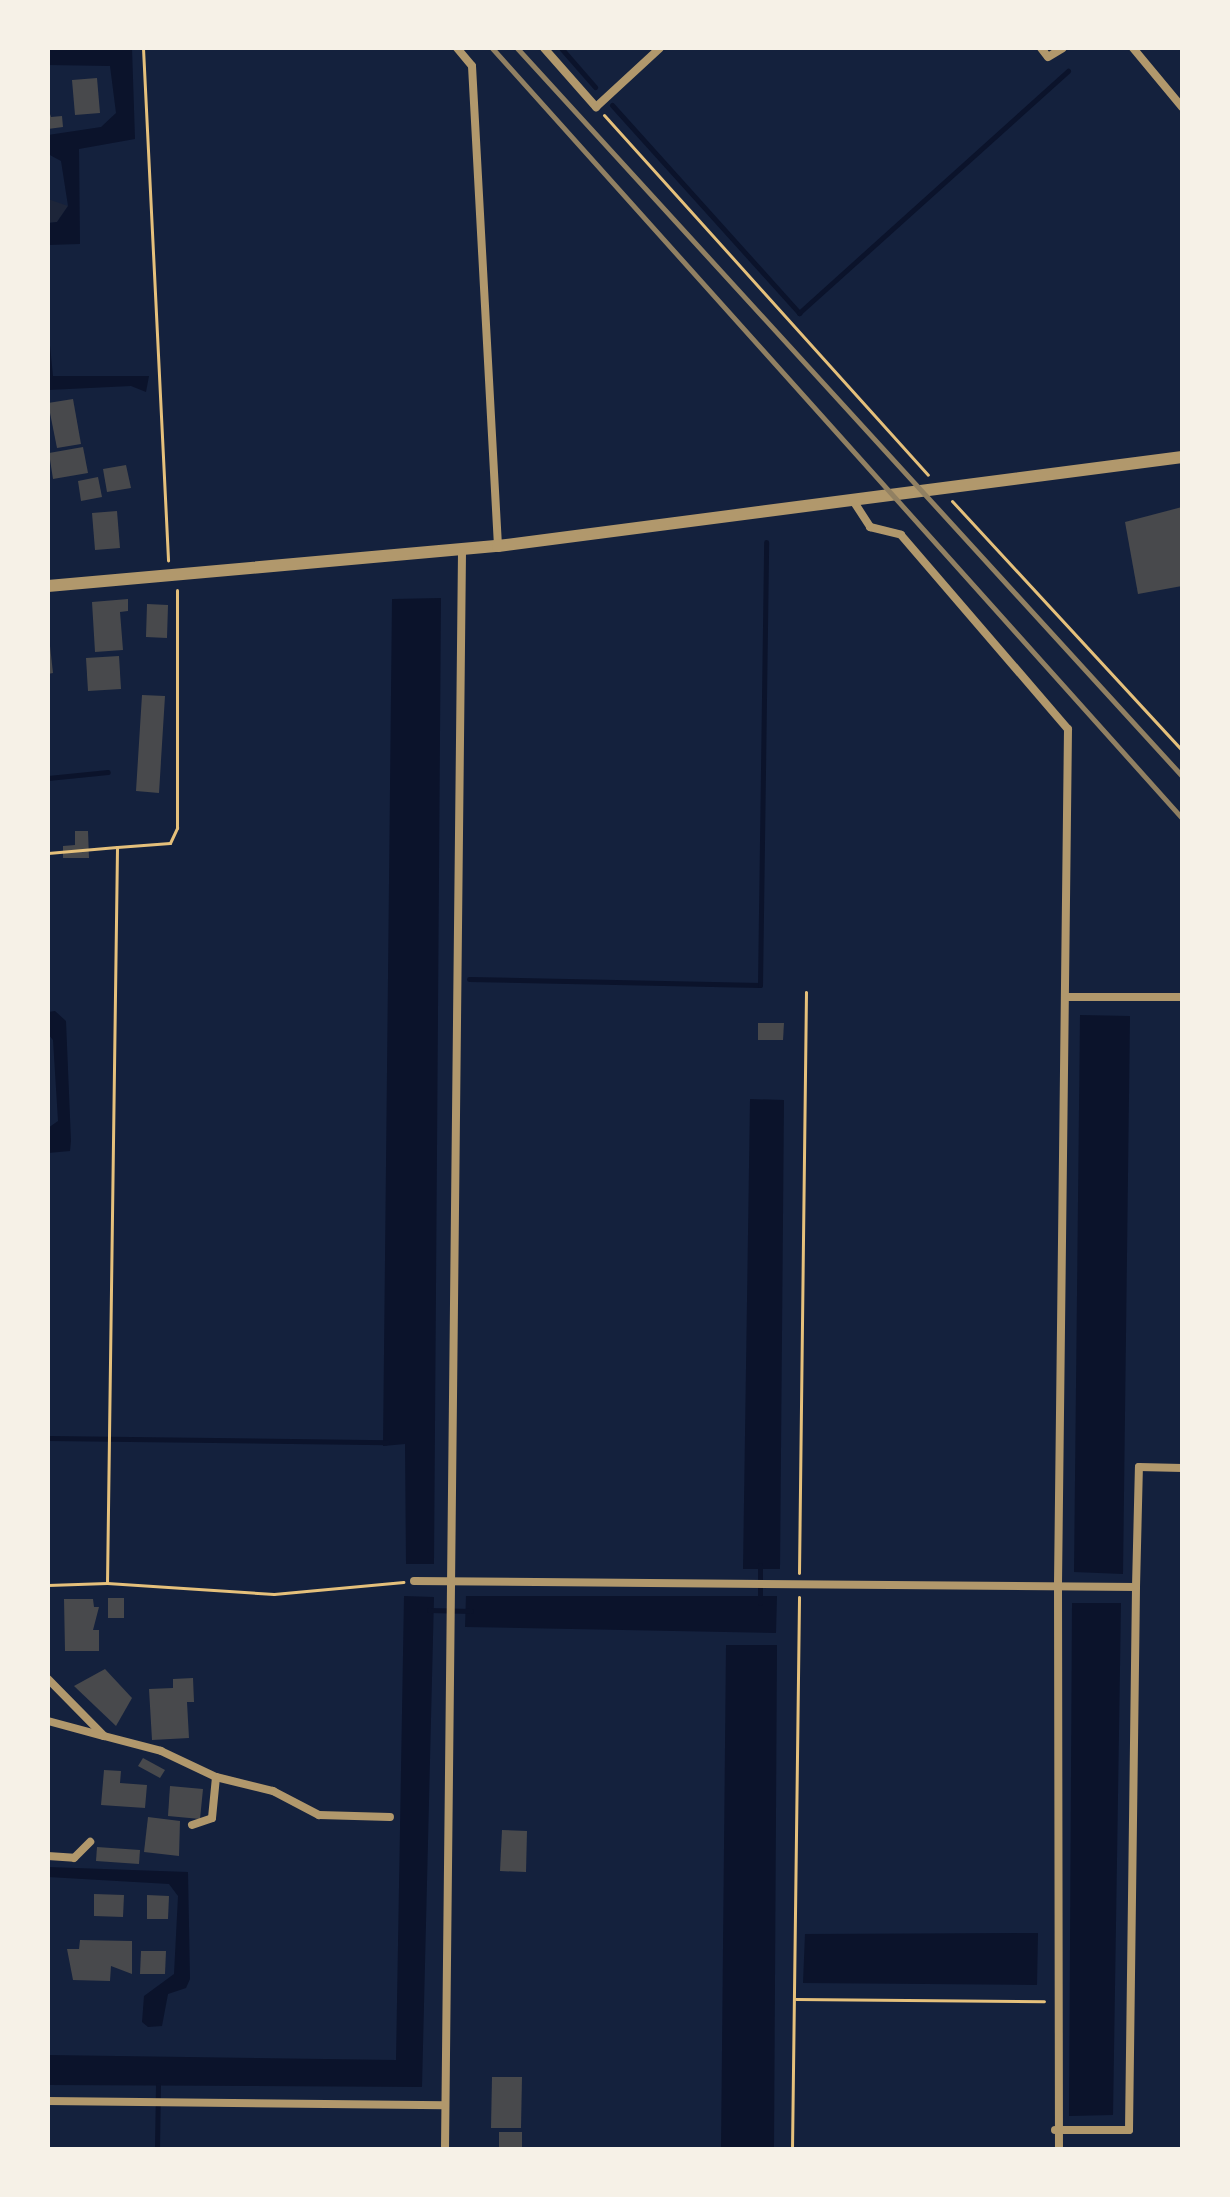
<!DOCTYPE html>
<html>
<head>
<meta charset="utf-8">
<style>
  body { margin:0 }
  #map { position:relative; width:1230px; height:2197px; overflow:hidden; background:#14213d; font-family:"Noto Sans",sans-serif }
  div>[style] { position:absolute }
  .green>* { inset:0; background:#1d2539 }
  .water>* { inset:0; background:#0b132b }
  .stream>* { height:5px; margin:-2.5px; padding:0 2.5px; transform-origin:2.5px; border-radius:2.5px; background:#0b132b }
  .building>* { inset:0; background:#48494c }
  .path>* { height:3px; margin:-1.5px; padding:0 1.5px; transform-origin:1.5px; border-radius:1.5px; background:#e5c07b }
  .minor>* { height:8px; margin:-4px; padding:0 4px; transform-origin:4px; border-radius:4px; background:#b1986c }
  .tertiary>* { height:12px; margin:-6px; padding:0 6px; transform-origin:6px; border-radius:6px; background:#b1986c }
  .rail>* { height:5px; margin:-2.5px; padding:0 2.5px; transform-origin:2.5px; border-radius:2.5px; background:#918062 }
  span { translate:-50% -50%; white-space:nowrap; text-align:center; line-height:1.15; -webkit-text-stroke:7px #f6f1e7; paint-order:stroke }
  .frame { position:absolute; inset:0; border:50px solid #f6f1e7; pointer-events:none }
</style>
</head>
<body>
<div id="map">
  <div class="green">
    <div style="clip-path:polygon(48px 199px,68px 206px,57px 222px,48px 223px)"></div>
  </div>
  <div class="water">
    <div style="clip-path:polygon(132px 48px,135px 139px,79px 149px,80px 244px,48px 245px,48px 223px,57px 222px,68px 206px,61px 161px,48px 154px,48px 135px,101px 127px,116px 113px,110px 66px,48px 65px,48px 49px)"></div>
    <div style="clip-path:polygon(48px 325px,53px 376px,149px 376px,146px 392px,131px 386px,48px 390px)"></div>
    <div style="clip-path:polygon(441px 598px,434px 1564px,406px 1564px,405px 1444px,383px 1446px,392px 599px)"></div>
    <div style="clip-path:polygon(55px 1011px,66px 1021px,71px 1141px,70px 1151px,48px 1153px,48px 1128px,58px 1121px,53px 1040px,48px 1034px,48px 1012px)"></div>
    <div style="clip-path:polygon(1080px 1015px,1130px 1016px,1123px 1574px,1074px 1572px)"></div>
    <div style="clip-path:polygon(750px 1099px,784px 1100px,780px 1569px,743px 1569px)"></div>
    <div style="clip-path:polygon(404px 1596px,434px 1597px,422px 2087px,48px 2085px,48px 2055px,396px 2060px)"></div>
    <div style="clip-path:polygon(466px 1596px,777px 1596px,776px 1633px,465px 1627px)"></div>
    <div style="clip-path:polygon(1072px 1603px,1121px 1603px,1113px 2115px,1069px 2116px)"></div>
    <div style="clip-path:polygon(726px 1645px,777px 1645px,774px 2149px,721px 2149px)"></div>
    <div style="clip-path:polygon(48px 1867px,188px 1872px,190px 1979px,186px 1988px,168px 1994px,162px 2026px,148px 2027px,142px 2022px,144px 1996px,174px 1974px,178px 1896px,169px 1884px,48px 1877px)"></div>
    <div style="clip-path:polygon(1038px 1933px,1037px 1985px,803px 1983px,805px 1934px)"></div>
  </div>
  <div class="stream">
    <div style="left:561px;top:48px;width:52px;rotate:48.9deg"></div>
    <div style="left:612px;top:105px;width:280px;rotate:48deg"></div>
    <div style="left:799px;top:313px;width:362px;rotate:-42deg"></div>
    <div style="left:48px;top:778px;width:60px;rotate:-5.7deg"></div>
    <div style="left:469px;top:979px;width:291px;rotate:1.2deg"></div>
    <div style="left:760px;top:985px;width:443px;rotate:-89.2deg"></div>
    <div style="left:48px;top:1438px;width:339px;rotate:0.7deg"></div>
    <div style="left:760px;top:1603px;width:38px;rotate:-90deg"></div>
    <div style="left:429px;top:1610px;width:42px;rotate:1.4deg"></div>
    <div style="left:157px;top:2149px;width:64px;rotate:-89.1deg"></div>
  </div>
  <div class="building">
    <div style="clip-path:polygon(97px 78px,100px 113px,75px 115px,72px 80px)"></div>
    <div style="clip-path:polygon(48px 108px,51px 117px,62px 116px,63px 127px,48px 129px)"></div>
    <div style="clip-path:polygon(73px 399px,81px 444px,57px 448px,48px 403px)"></div>
    <div style="clip-path:polygon(83px 447px,88px 473px,53px 479px,49px 453px)"></div>
    <div style="clip-path:polygon(126px 465px,131px 488px,107px 492px,103px 469px)"></div>
    <div style="clip-path:polygon(98px 477px,102px 497px,81px 501px,78px 481px)"></div>
    <div style="clip-path:polygon(1182px 507px,1182px 586px,1138px 594px,1125px 522px)"></div>
    <div style="clip-path:polygon(117px 511px,120px 548px,95px 550px,92px 513px)"></div>
    <div style="clip-path:polygon(128px 599px,128px 611px,120px 612px,123px 650px,95px 652px,92px 602px)"></div>
    <div style="clip-path:polygon(147px 604px,168px 605px,167px 638px,146px 637px)"></div>
    <div style="clip-path:polygon(50px 646px,53px 673px,48px 674px,48px 647px)"></div>
    <div style="clip-path:polygon(119px 656px,121px 689px,88px 691px,86px 658px)"></div>
    <div style="clip-path:polygon(142px 695px,165px 696px,159px 793px,136px 791px)"></div>
    <div style="clip-path:polygon(75px 831px,88px 831px,89px 858px,63px 858px,63px 846px,75px 845px)"></div>
    <div style="clip-path:polygon(758px 1023px,784px 1023px,783px 1040px,758px 1040px)"></div>
    <div style="clip-path:polygon(108px 1598px,124px 1598px,124px 1618px,108px 1618px)"></div>
    <div style="clip-path:polygon(64px 1599px,93px 1599px,94px 1607px,99px 1607px,93px 1630px,99px 1630px,99px 1651px,65px 1651px)"></div>
    <div style="clip-path:polygon(105px 1669px,132px 1698px,116px 1726px,74px 1686px)"></div>
    <div style="clip-path:polygon(193px 1678px,194px 1702px,187px 1702px,189px 1738px,152px 1740px,149px 1689px,173px 1688px,173px 1679px)"></div>
    <div style="clip-path:polygon(143px 1758px,165px 1770px,160px 1778px,138px 1766px)"></div>
    <div style="clip-path:polygon(104px 1770px,121px 1771px,120px 1783px,147px 1785px,145px 1808px,101px 1805px)"></div>
    <div style="clip-path:polygon(170px 1786px,203px 1789px,200px 1819px,168px 1816px)"></div>
    <div style="clip-path:polygon(148px 1817px,180px 1821px,179px 1856px,144px 1852px)"></div>
    <div style="clip-path:polygon(502px 1830px,527px 1831px,526px 1872px,500px 1871px)"></div>
    <div style="clip-path:polygon(97px 1847px,140px 1850px,139px 1864px,96px 1861px)"></div>
    <div style="clip-path:polygon(94px 1894px,124px 1895px,123px 1917px,94px 1916px)"></div>
    <div style="clip-path:polygon(147px 1895px,169px 1896px,168px 1919px,147px 1919px)"></div>
    <div style="clip-path:polygon(80px 1940px,132px 1941px,132px 1974px,111px 1966px,110px 1981px,73px 1980px,67px 1949px,79px 1949px)"></div>
    <div style="clip-path:polygon(141px 1951px,166px 1951px,165px 1974px,140px 1974px)"></div>
    <div style="clip-path:polygon(492px 2077px,522px 2077px,521px 2128px,491px 2128px)"></div>
    <div style="clip-path:polygon(499px 2132px,522px 2132px,522px 2149px,499px 2149px)"></div>
  </div>
  <div class="path">
    <div style="left:143px;top:48px;width:513px;rotate:87.2deg"></div>
    <div style="left:604px;top:115px;width:484px;rotate:48deg"></div>
    <div style="left:952px;top:501px;width:339px;rotate:47.3deg"></div>
    <div style="left:48px;top:853px;width:69px;rotate:-5deg"></div>
    <div style="left:799px;top:1573px;width:581px;rotate:-89.31deg"></div>
    <div style="left:107px;top:1583px;width:736px;rotate:-89.22deg"></div>
    <div style="left:117px;top:847px;width:53px;rotate:-4.3deg"></div>
    <div style="left:170px;top:843px;width:17px;rotate:-65deg"></div>
    <div style="left:177px;top:828px;width:238px;rotate:-90deg"></div>
    <div style="left:48px;top:1585px;width:59px;rotate:-1.9deg"></div>
    <div style="left:107px;top:1583px;width:167px;rotate:3.8deg"></div>
    <div style="left:274px;top:1594px;width:130px;rotate:-5.3deg"></div>
    <div style="left:796px;top:1999px;width:248px;rotate:0.5deg"></div>
    <div style="left:792px;top:2149px;width:552px;rotate:-89.27deg"></div>
  </div>
  <div class="minor">
    <div style="left:457px;top:48px;width:23px;rotate:50deg"></div>
    <div style="left:472px;top:66px;width:481px;rotate:86.9deg"></div>
    <div style="left:544px;top:48px;width:79px;rotate:48.6deg"></div>
    <div style="left:596px;top:107px;width:87px;rotate:-42.7deg"></div>
    <div style="left:1041px;top:48px;width:11px;rotate:52deg"></div>
    <div style="left:1048px;top:57px;width:17px;rotate:-31deg"></div>
    <div style="left:1133px;top:48px;width:77px;rotate:50.3deg"></div>
    <div style="left:854px;top:502px;width:30px;rotate:57deg"></div>
    <div style="left:870px;top:527px;width:32px;rotate:14deg"></div>
    <div style="left:901px;top:535px;width:256px;rotate:49.3deg"></div>
    <div style="left:1068px;top:729px;width:857px;rotate:90.67deg"></div>
    <div style="left:1058px;top:1586px;width:563px;rotate:89.9deg"></div>
    <div style="left:1065px;top:997px;width:117px"></div>
    <div style="left:414px;top:1581px;width:722px;rotate:0.48deg"></div>
    <div style="left:1136px;top:1587px;width:120px;rotate:-88.6deg"></div>
    <div style="left:1139px;top:1467px;width:43px;rotate:1.3deg"></div>
    <div style="left:48px;top:1679px;width:80px;rotate:45.5deg"></div>
    <div style="left:104px;top:1736px;width:59px;rotate:14.7deg"></div>
    <div style="left:161px;top:1751px;width:61px;rotate:25.3deg"></div>
    <div style="left:216px;top:1777px;width:59px;rotate:13.8deg"></div>
    <div style="left:273px;top:1791px;width:52px;rotate:27.6deg"></div>
    <div style="left:319px;top:1815px;width:71px;rotate:1.6deg"></div>
    <div style="left:48px;top:1721px;width:58px;rotate:15deg"></div>
    <div style="left:192px;top:1825px;width:21px;rotate:-19deg"></div>
    <div style="left:212px;top:1818px;width:41px;rotate:-84.4deg"></div>
    <div style="left:48px;top:1856px;width:26px;rotate:4deg"></div>
    <div style="left:74px;top:1858px;width:23px;rotate:-45deg"></div>
    <div style="left:48px;top:2101px;width:397px;rotate:0.6deg"></div>
    <div style="left:1055px;top:2130px;width:74px"></div>
    <div style="left:1129px;top:2130px;width:543px;rotate:-89.26deg"></div>
    <div style="left:445px;top:2149px;width:1599px;rotate:-89.39deg"></div>
  </div>
  <div class="tertiary">
    <div style="left:48px;top:586px;width:452px;rotate:-5.1deg"></div>
    <div style="left:498px;top:546px;width:690px;rotate:-7.41deg"></div>
  </div>
  <div class="rail">
    <div style="left:492px;top:48px;width:1034px;rotate:48.14deg"></div>
    <div style="left:517px;top:48px;width:986px;rotate:47.59deg"></div>
  </div>
  <div class="frame"></div>
</div>
</body>
</html>
